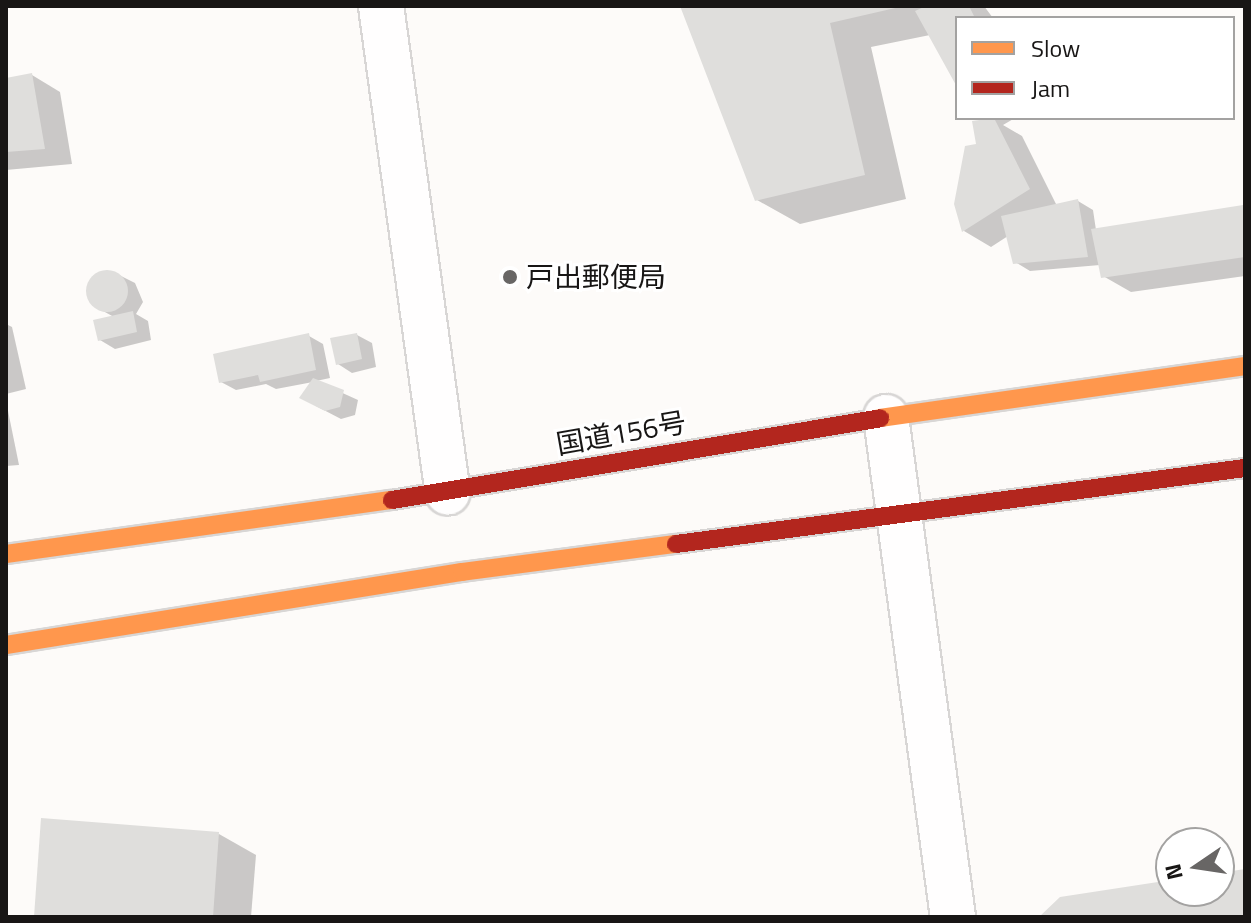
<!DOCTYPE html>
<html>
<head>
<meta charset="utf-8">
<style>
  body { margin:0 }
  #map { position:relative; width:1251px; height:923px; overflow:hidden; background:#fdfbf9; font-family:"Titillium Web","Noto Sans JP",sans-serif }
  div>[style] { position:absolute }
  .shadow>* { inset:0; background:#0003 }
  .building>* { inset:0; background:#dfdedc }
  .round { border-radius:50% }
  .roads { filter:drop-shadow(2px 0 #d8d6d5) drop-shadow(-2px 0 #d8d6d5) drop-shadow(0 2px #d8d6d5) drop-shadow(0 -2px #d8d6d5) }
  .street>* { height:44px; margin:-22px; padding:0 22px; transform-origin:22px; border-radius:22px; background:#fffefe }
  .slow>* { height:18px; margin:-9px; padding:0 9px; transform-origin:9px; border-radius:9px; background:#ff974d }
  .jam>* { height:18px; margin:-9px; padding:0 9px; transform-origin:9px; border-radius:9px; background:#b3261e }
  .dots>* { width:22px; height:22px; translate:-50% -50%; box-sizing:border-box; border:4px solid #fff; border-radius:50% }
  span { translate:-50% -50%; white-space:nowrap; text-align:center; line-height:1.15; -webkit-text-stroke:6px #fff; paint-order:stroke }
  .poi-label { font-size:28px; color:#181615 }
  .left { translate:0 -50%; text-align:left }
  .street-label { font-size:28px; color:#181615 }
  .frame { position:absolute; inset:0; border:8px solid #181615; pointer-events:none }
  .legend { position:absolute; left:955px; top:16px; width:280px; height:104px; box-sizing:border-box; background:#fff; border:2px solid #a3a2a1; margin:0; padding:10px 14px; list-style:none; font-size:24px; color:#181615 }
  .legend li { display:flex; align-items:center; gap:16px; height:40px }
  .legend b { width:40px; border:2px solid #a3a2a1 }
  .north { position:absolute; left:1155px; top:827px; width:80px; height:80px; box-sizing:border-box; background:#fff; border:2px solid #a3a2a1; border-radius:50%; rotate:257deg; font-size:22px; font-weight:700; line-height:32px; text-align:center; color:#181615 }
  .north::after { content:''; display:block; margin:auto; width:28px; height:36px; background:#686665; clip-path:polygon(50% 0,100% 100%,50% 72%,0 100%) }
</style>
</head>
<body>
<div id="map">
  <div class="shadow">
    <div style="clip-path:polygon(690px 6px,984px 6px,993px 18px,957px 18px,957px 83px,930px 35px,871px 47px,906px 199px,800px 224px,757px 200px)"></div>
    <div style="clip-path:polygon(32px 75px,60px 92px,72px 164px,6px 170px,6px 80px)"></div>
    <div style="clip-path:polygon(985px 118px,1015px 118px,1003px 125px,1022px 136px,1057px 206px,1078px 201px,1093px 210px,1096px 230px,1245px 209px,1245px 276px,1131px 292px,1103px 276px,1100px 265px,1030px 271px,1015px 262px,1008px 236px,991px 247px,964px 231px,978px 145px,990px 121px)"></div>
    <div style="clip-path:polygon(111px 271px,135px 283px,143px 302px,136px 314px,148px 321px,151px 340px,115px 349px,100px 340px,114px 317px,92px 305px,88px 283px,99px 274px)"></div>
    <div style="clip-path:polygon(6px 324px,12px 327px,26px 389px,6px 394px)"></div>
    <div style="clip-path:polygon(357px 335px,372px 343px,376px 367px,352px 373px,338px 364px)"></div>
    <div style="clip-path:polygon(309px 336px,323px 344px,330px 378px,316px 381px,358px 400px,355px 415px,341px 419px,316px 406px,313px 382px,276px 389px,266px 384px,236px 390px,221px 382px)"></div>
    <div style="clip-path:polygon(6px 401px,19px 465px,6px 466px)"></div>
    <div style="clip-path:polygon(219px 834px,256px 855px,251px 917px,36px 917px)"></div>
  </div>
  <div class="building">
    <div style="clip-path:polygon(680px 6px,904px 6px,830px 23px,865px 175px,755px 201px)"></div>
    <div style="clip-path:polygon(926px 6px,969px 6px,975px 18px,957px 18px,957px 87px,915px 11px)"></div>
    <div style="clip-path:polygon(32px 73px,45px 149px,6px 152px,6px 78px)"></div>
    <div style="clip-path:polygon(994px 118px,1030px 189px,962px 232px,954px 204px,965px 146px,976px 144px,972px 121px)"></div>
    <div style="clip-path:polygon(1078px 199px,1088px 257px,1013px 264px,1001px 216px)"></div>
    <div style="clip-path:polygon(1243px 205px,1245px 257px,1101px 278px,1091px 229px)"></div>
    <div class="round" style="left:86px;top:270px;width:42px;height:42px"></div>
    <div style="clip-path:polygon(133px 311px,137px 332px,98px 341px,93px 320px)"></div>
    <div style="clip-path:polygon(309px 333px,316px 370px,260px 382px,258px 375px,219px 383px,213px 354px)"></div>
    <div style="clip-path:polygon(357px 333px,362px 359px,336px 365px,330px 338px)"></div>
    <div style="clip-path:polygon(313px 378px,344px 390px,340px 407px,325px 411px,299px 398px)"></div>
    <div style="clip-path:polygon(41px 818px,219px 832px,213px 917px,34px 917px)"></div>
    <div style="clip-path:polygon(1245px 869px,1245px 917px,1039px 917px,1060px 897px,1171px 880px,1171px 891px,1219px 891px,1219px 873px)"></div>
  </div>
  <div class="roads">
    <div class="street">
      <div style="left:381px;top:6px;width:491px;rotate:82.2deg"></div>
      <div style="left:886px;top:417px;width:504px;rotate:82.37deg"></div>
    </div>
    <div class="slow">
      <div style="left:880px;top:418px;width:369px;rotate:-8.1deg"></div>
      <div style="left:6px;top:554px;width:390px;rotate:-8deg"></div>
      <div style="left:6px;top:645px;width:462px;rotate:-9.1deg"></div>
      <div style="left:462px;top:572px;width:216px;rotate:-7.5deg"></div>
    </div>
    <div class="jam">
      <div style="left:392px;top:500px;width:495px;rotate:-9.5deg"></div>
      <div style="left:676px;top:544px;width:574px;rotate:-7.61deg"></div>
    </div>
  </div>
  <div class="dots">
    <div style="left:510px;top:277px;background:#686665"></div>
  </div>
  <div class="poi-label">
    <span class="left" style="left:526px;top:277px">戸出郵便局</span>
  </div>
  <div class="street-label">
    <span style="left:621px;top:433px;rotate:-10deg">国道156号</span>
  </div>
  <div class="frame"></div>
  <ul class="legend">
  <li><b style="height:10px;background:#ff974d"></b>Slow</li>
  <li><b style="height:10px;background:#b3261e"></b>Jam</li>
  </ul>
  <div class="north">N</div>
</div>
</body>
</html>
